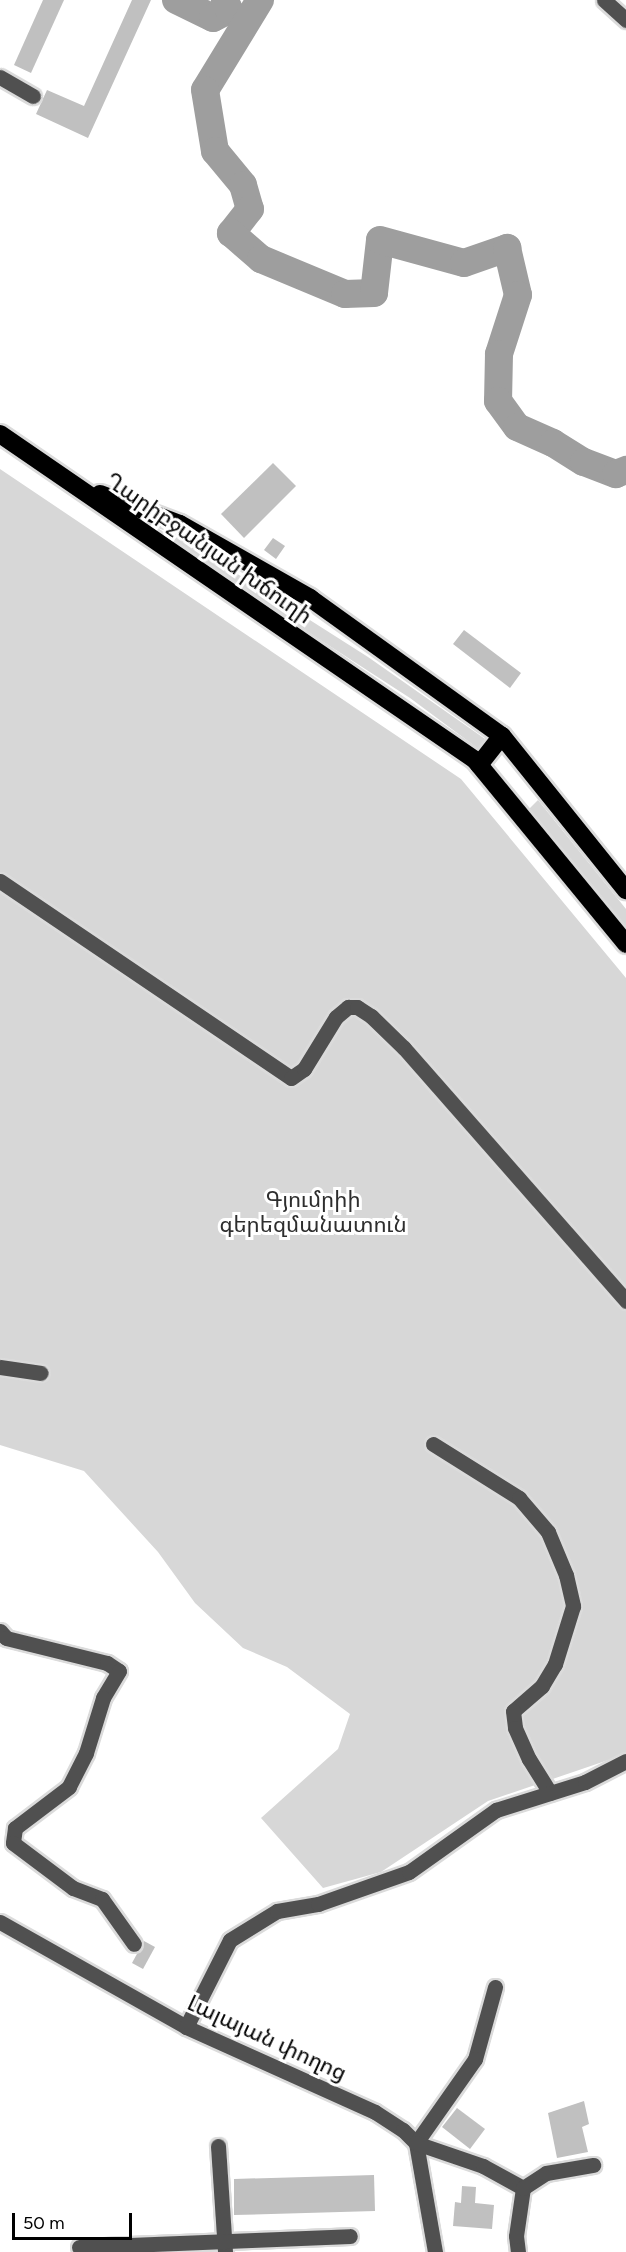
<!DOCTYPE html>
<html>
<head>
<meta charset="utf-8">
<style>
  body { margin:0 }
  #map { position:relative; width:626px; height:2252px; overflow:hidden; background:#fff; font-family:Figtree,"Noto Sans Armenian",sans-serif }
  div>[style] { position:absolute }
  .green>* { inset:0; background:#d7d7d7 }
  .river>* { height:28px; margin:-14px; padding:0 14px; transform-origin:14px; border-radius:14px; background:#9e9e9e }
  .building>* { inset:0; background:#c0c0c0 }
  .roads { filter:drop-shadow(2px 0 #dbdbdb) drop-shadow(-2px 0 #dbdbdb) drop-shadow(0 2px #dbdbdb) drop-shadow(0 -2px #dbdbdb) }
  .minor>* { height:15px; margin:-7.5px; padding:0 7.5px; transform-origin:7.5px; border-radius:7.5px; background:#505050 }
  .highway>* { height:18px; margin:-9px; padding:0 9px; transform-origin:9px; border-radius:9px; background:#000 }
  span { translate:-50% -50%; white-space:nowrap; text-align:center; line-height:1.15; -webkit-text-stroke:6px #fff; paint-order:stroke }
  .street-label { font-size:22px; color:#000 }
  .park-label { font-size:22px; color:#2e2e2e }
  .scale { position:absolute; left:12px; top:2213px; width:120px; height:27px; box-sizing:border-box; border:3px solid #000; border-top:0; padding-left:8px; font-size:18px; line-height:21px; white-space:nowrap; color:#000; -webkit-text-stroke:4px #fff; paint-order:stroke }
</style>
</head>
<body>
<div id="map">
  <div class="green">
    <div style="clip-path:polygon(0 469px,461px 779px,626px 978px,626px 1754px,488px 1801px,381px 1872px,323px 1888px,261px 1818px,338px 1749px,350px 1714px,287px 1667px,243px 1648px,195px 1603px,158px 1552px,84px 1471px,0 1445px)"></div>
    <div style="clip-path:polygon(176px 535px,368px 657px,488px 741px,480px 750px,410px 698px,172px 544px)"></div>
    <div style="clip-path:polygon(538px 800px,626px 909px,626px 928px,529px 809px)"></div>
  </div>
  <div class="river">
    <div style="left:176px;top:0;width:41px;rotate:25.9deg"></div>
    <div style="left:213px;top:18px;width:18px;rotate:-27deg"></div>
    <div style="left:229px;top:10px;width:11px;rotate:-112deg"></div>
    <div style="left:260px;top:0;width:105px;rotate:121.4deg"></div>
    <div style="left:205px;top:90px;width:62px;rotate:80.7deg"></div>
    <div style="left:215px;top:151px;width:44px;rotate:50.5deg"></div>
    <div style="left:243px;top:185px;width:25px;rotate:74deg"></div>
    <div style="left:250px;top:209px;width:31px;rotate:128deg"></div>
    <div style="left:231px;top:233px;width:40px;rotate:41deg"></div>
    <div style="left:261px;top:259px;width:91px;rotate:22.6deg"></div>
    <div style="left:345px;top:294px;width:29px;rotate:-2deg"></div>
    <div style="left:374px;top:293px;width:53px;rotate:-83.5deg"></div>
    <div style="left:380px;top:240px;width:87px;rotate:15.3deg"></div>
    <div style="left:464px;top:263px;width:46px;rotate:-19.2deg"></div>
    <div style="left:507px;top:248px;width:48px;rotate:76.8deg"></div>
    <div style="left:518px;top:295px;width:62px;rotate:107.9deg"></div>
    <div style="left:499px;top:354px;width:47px;rotate:91.2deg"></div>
    <div style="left:498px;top:401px;width:32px;rotate:54deg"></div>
    <div style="left:517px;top:427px;width:39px;rotate:24deg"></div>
    <div style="left:553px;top:443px;width:36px;rotate:32deg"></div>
    <div style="left:584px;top:462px;width:34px;rotate:21deg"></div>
    <div style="left:616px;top:474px;width:11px;rotate:-22deg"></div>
  </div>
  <div class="building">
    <div style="clip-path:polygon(43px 0,64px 0,31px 73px,14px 65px)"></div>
    <div style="clip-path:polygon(132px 0,151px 0,88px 138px,36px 114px,47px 90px,84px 106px)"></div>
    <div style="clip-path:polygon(273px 463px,296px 486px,244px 538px,221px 514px)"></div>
    <div style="clip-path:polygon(273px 538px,285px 546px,276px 559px,264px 550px)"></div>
    <div style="clip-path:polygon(464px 630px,521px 673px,510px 688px,453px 644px)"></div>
    <div style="clip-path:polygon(144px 1941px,155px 1947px,143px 1969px,132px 1963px)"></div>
    <div style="clip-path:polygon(584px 2101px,589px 2124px,582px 2127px,588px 2152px,557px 2158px,548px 2113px)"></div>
    <div style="clip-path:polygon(457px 2108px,485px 2129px,470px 2149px,442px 2127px)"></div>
    <div style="clip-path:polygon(374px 2175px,375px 2211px,234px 2215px,234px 2179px)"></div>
    <div style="clip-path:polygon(462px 2186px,476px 2187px,475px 2203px,494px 2205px,492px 2229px,453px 2226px,455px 2202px,461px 2203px)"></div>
  </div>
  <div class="roads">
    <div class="minor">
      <div style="left:604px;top:0;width:30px;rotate:42deg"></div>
      <div style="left:0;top:77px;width:38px;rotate:30deg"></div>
      <div style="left:0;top:881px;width:351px;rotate:34.1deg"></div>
      <div style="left:291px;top:1078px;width:16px;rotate:-35deg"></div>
      <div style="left:304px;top:1069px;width:61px;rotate:-58.4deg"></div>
      <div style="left:336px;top:1017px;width:16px;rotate:-40deg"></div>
      <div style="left:348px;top:1007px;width:9px"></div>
      <div style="left:357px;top:1007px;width:17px;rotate:33deg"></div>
      <div style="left:371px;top:1016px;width:46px;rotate:44.1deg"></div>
      <div style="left:404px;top:1048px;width:337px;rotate:48.7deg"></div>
      <div style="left:0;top:1367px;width:41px;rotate:8.3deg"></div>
      <div style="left:433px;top:1444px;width:102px;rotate:32.1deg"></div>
      <div style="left:519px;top:1498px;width:45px;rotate:49.5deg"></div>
      <div style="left:548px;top:1532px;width:47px;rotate:67.3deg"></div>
      <div style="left:566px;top:1575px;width:32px;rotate:77deg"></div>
      <div style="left:573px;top:1606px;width:61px;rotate:107.2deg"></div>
      <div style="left:555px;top:1664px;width:26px;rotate:121deg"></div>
      <div style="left:542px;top:1686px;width:38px;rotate:139deg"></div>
      <div style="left:513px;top:1711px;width:17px;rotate:83deg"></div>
      <div style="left:515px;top:1728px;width:34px;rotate:66deg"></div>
      <div style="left:529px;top:1759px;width:40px;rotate:58deg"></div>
      <div style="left:0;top:1631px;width:9px;rotate:49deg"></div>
      <div style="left:6px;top:1638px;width:104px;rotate:13.9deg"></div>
      <div style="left:107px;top:1663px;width:14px;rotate:34deg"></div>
      <div style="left:119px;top:1671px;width:31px;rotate:121deg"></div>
      <div style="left:103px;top:1698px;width:58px;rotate:107.2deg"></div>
      <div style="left:86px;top:1753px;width:38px;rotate:117deg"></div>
      <div style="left:69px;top:1787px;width:68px;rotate:142.8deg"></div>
      <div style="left:15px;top:1828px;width:15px;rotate:98deg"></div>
      <div style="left:13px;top:1843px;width:75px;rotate:36.9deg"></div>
      <div style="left:73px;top:1888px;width:31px;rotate:21deg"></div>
      <div style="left:102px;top:1899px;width:55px;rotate:54.6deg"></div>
      <div style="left:0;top:1922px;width:214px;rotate:29.4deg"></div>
      <div style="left:186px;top:2027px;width:207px;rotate:24.2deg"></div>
      <div style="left:375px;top:2112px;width:33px;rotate:33deg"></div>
      <div style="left:403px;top:2130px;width:18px;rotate:45deg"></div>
      <div style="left:416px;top:2143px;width:111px;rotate:80.1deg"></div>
      <div style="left:495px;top:1987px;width:75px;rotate:105.5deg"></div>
      <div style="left:475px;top:2059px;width:103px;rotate:125.1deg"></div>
      <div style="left:416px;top:2143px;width:71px;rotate:18.9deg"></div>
      <div style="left:483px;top:2166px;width:46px;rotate:28.8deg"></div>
      <div style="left:186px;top:2027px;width:97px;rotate:-63.2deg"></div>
      <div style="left:230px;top:1940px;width:55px;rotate:-31.7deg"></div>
      <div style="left:277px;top:1911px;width:42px;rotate:-9.7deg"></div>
      <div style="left:318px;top:1904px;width:96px;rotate:-19.4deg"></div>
      <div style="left:409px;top:1872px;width:107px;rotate:-35.5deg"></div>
      <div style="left:496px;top:1810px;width:93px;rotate:-17.5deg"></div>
      <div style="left:585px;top:1782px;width:46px;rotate:-27.1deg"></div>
      <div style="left:218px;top:2146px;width:106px;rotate:86.2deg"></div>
      <div style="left:79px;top:2247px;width:271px;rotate:-2.3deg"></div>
      <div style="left:518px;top:2252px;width:16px;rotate:-97deg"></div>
      <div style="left:516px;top:2236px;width:49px;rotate:-81.7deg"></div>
      <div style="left:523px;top:2188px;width:27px;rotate:-33deg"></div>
      <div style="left:546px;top:2173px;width:48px;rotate:-9.7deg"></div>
    </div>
    <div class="highway">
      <div style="left:0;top:434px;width:576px;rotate:34.46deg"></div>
      <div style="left:475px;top:760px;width:238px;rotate:50.6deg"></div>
      <div style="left:100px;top:494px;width:85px;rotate:20.6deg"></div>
      <div style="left:180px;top:524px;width:150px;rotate:29.6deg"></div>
      <div style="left:310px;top:598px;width:236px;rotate:35.7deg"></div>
      <div style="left:502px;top:736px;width:198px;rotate:51.2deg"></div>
      <div style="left:479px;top:765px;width:37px;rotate:-52deg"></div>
    </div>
  </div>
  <div class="street-label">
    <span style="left:209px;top:548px;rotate:35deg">Ղարիբջանյան խճուղի</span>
    <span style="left:267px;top:2038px;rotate:25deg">Լալայան փողոց</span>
  </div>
  <div class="park-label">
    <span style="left:313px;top:1212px">Գյումրիի<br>գերեզմանատուն</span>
  </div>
  <div class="scale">50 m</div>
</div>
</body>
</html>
